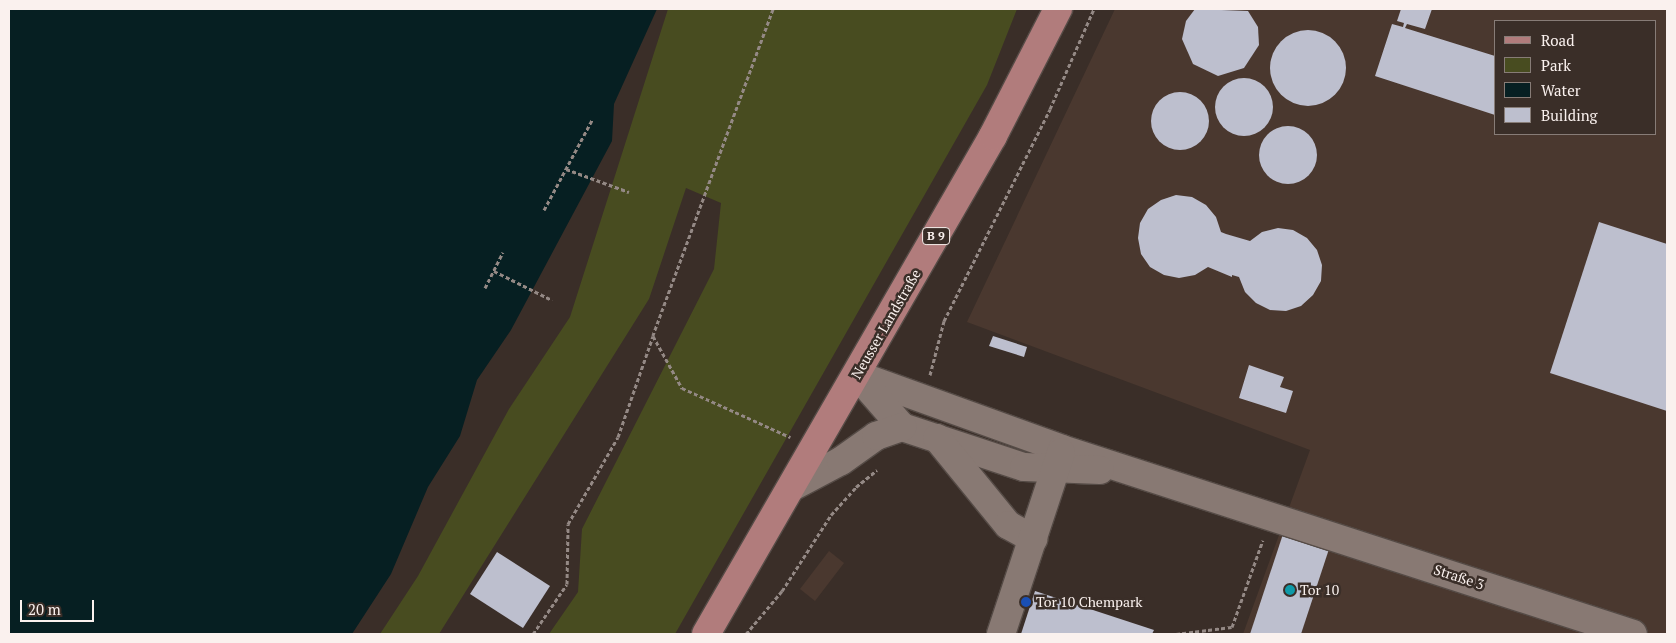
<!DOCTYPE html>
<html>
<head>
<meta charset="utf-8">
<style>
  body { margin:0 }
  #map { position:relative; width:1676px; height:643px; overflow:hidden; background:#3a2e28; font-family:"PT Serif",serif }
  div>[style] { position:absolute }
  .industrial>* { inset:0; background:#4a382f }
  .green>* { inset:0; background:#484c20 }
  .water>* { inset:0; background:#061f22 }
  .building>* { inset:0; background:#bdbfce }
  .round { border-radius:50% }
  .path>* { height:3px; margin-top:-1.5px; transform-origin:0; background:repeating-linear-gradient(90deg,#948985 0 4px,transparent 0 6.5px) }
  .roads { filter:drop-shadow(1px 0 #554b46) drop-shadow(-1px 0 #554b46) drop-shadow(0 1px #554b46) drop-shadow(0 -1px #554b46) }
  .minor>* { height:28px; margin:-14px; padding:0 14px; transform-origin:14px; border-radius:14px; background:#887973 }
  .major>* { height:28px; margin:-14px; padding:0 14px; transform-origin:14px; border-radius:14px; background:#b17c7c }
  .dots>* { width:14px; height:14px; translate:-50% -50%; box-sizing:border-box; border:2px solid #3a2e28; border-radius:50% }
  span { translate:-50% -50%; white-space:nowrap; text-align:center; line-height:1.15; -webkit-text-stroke:5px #3a2e28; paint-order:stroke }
  .shield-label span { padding:1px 4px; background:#3a2e28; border:1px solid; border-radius:4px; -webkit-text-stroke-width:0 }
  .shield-label { font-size:12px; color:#faf1ee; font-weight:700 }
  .street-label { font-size:14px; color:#faf1ee }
  .poi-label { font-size:14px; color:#faf1ee }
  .left { translate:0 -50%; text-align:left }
  .frame { position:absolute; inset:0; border:10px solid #faf1ee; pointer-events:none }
  .legend { position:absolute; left:1494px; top:20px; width:162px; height:115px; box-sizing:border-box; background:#3a2e28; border:1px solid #877c77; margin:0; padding:6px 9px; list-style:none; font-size:15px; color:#faf1ee }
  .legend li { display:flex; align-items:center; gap:10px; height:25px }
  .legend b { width:25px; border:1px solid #877c77 }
  .scale { position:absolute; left:20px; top:600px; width:74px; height:22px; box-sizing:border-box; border:2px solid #faf1ee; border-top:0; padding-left:6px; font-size:15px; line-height:18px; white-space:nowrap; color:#faf1ee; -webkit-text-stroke:4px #3a2e28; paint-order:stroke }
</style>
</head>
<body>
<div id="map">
  <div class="industrial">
    <div style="clip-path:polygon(evenodd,1115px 9px,1667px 9px,1667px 634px,1243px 634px,1310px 450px,967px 322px,1115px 9px,1495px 21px,1655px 21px,1655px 134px,1495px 134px,1495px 21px)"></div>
    <div style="clip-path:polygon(829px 551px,844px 563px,815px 601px,800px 589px)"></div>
  </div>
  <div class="green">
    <div style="clip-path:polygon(668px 9px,1017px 9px,987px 85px,675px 634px,549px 634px,578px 592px,582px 529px,714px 269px,721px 203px,686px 188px,649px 299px,439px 634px,380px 634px,418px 576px,509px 409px,570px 317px)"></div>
  </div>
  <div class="water">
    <div style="clip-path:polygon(9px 9px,657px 9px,614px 104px,612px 141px,511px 330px,477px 380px,460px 436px,428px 487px,391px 574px,352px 634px,9px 634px)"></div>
  </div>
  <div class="building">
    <div style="clip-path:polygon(1195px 9px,1248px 11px,1258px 27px,1259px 45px,1244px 68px,1218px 76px,1193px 64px,1182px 39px,1186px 21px)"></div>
    <div style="clip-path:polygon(1401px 9px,1432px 9px,1425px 29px,1407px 24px,1405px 28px,1495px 56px,1495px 115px,1375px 76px,1392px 24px,1403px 27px,1404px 23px,1397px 21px)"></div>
    <div class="round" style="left:1270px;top:30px;width:76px;height:76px"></div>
    <div class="round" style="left:1215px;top:78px;width:58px;height:58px"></div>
    <div class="round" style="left:1151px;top:92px;width:58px;height:58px"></div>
    <div class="round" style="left:1259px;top:126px;width:58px;height:58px"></div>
    <div style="clip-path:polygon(1176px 195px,1192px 197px,1206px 205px,1216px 217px,1221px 232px,1226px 234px,1250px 241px,1262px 232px,1278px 228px,1293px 230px,1307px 238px,1317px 250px,1322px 265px,1321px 281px,1313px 295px,1301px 306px,1286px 311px,1270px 310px,1256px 303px,1245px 292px,1239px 277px,1232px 275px,1232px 277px,1208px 267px,1195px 275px,1179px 278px,1164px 275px,1150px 267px,1141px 254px,1138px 238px,1140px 223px,1148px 209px,1161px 200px)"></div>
    <div style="clip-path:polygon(1599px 222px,1667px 244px,1667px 411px,1550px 373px)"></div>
    <div style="clip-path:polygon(993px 336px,1027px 347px,1024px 357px,989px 346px)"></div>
    <div style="clip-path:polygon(1249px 365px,1284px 377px,1280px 387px,1293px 391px,1286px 413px,1239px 398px)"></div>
    <div style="clip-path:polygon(1284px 531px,1330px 546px,1301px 634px,1250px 634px)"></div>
    <div style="clip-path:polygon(497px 552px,550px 586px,523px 628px,470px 594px)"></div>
    <div style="clip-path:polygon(1035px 591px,1154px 630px,1152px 634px,1021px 634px)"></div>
  </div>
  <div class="path">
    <div style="left:773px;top:9px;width:348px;rotate:110.2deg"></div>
    <div style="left:653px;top:336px;width:60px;rotate:60.9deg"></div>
    <div style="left:682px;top:388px;width:119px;rotate:24.4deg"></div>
    <div style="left:566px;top:169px;width:67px;rotate:20.1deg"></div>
    <div style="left:544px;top:210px;width:102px;rotate:-61.9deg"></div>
    <div style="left:494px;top:271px;width:65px;rotate:26.6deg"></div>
    <div style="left:485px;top:288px;width:40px;rotate:-63.4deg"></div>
    <div style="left:930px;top:375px;width:56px;rotate:-75.5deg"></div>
    <div style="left:944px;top:321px;width:237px;rotate:-63.4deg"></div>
    <div style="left:1050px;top:109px;width:109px;rotate:-66.3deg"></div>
    <div style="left:533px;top:634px;width:60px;rotate:-55.8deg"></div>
    <div style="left:567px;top:584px;width:60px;rotate:-89deg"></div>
    <div style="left:568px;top:524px;width:100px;rotate:-60.1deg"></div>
    <div style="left:618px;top:437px;width:107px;rotate:-70.9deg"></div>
    <div style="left:746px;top:634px;width:56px;rotate:-50.1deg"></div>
    <div style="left:782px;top:591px;width:90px;rotate:-57.2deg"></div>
    <div style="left:831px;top:515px;width:38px;rotate:-48deg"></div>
    <div style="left:856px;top:487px;width:27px;rotate:-39deg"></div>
    <div style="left:1176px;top:634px;width:56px;rotate:-7.1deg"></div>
    <div style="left:1232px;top:627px;width:92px;rotate:-70.4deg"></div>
  </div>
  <div class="roads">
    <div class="minor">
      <div style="left:857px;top:375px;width:218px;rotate:19.8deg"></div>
      <div style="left:1062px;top:449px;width:600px;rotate:17.95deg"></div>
      <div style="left:857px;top:375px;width:69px;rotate:49.1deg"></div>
      <div style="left:902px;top:427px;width:128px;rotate:18.2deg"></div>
      <div style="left:1024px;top:467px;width:76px;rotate:2.3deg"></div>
      <div style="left:937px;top:438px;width:112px;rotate:50.8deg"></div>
      <div style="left:1008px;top:525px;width:29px;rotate:29deg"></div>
      <div style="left:792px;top:487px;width:55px;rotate:-28deg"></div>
      <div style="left:841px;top:461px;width:43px;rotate:-35.5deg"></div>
      <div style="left:876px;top:436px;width:28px;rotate:-19deg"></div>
      <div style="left:1001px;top:634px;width:191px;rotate:-71.7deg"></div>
    </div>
    <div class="major">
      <div style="left:706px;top:634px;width:575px;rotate:-60.04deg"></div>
      <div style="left:993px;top:136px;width:143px;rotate:-62.9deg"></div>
    </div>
  </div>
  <div class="dots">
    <div style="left:1290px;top:590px;background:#0f9aa8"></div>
    <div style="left:1026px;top:602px;background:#1a4fb4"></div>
  </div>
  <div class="shield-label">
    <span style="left:936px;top:236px">B 9</span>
  </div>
  <div class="street-label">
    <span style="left:886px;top:324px;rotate:-60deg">Neusser Landstraße</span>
    <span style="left:1459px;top:577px;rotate:18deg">Straße 3</span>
  </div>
  <div class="poi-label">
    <span class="left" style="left:1300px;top:590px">Tor 10</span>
    <span class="left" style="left:1036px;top:602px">Tor 10 Chempark</span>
  </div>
  <div class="frame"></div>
  <ul class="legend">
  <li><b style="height:6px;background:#b17c7c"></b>Road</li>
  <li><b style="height:14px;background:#484c20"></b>Park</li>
  <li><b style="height:14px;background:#061f22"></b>Water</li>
  <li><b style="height:14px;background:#bdbfce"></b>Building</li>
  </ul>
  <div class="scale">20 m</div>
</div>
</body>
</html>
